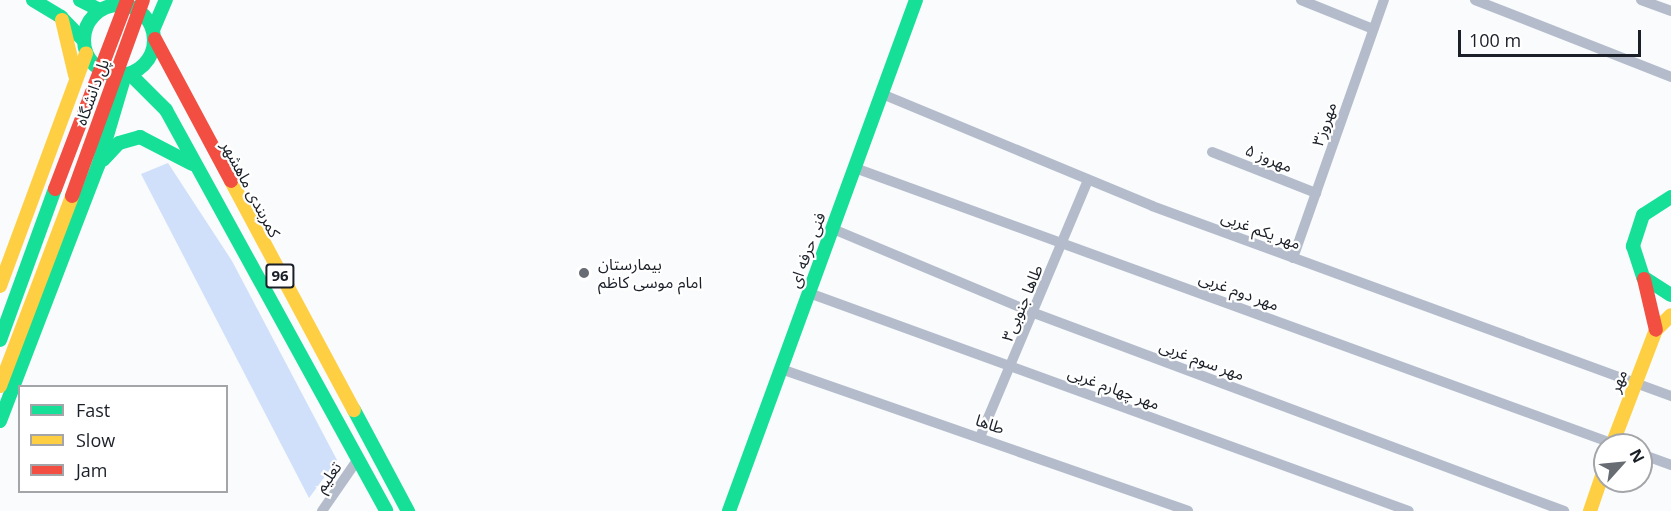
<!DOCTYPE html>
<html>
<head>
<meta charset="utf-8">
<style>
  body { margin:0 }
  #map { position:relative; width:1671px; height:511px; overflow:hidden; background:#f9fbfd; font-family:"Open Sans","Noto Sans Arabic",sans-serif }
  div>[style] { position:absolute }
  .green>* { inset:0; background:#d0e0fb }
  .street>* { height:10px; margin:-5px; padding:0 5px; transform-origin:5px; border-radius:5px; background:#b4bccb }
  .fast>* { height:14px; margin:-7px; padding:0 7px; transform-origin:7px; border-radius:7px; background:#16e098 }
  .fast>.ring { margin:-7px; padding:0; box-sizing:content-box; background:none; border:14px solid #16e098; border-radius:50% }
  .slow>* { height:14px; margin:-7px; padding:0 7px; transform-origin:7px; border-radius:7px; background:#ffcf43 }
  .jam>* { height:14px; margin:-7px; padding:0 7px; transform-origin:7px; border-radius:7px; background:#f24e42 }
  .jam-bridge>* { height:14px; margin:-7px; padding:0 7px; transform-origin:7px; border-radius:7px; background:#f24e42 }
  .dots>* { width:16px; height:16px; translate:-50% -50%; box-sizing:border-box; border:3px solid #fff; border-radius:50% }
  span { translate:-50% -50%; white-space:nowrap; text-align:center; line-height:1.15; -webkit-text-stroke:4.5px #fff; paint-order:stroke }
  .shield-label span { padding:2px 4px; background:#fff; border:2px solid; border-radius:4px; -webkit-text-stroke-width:0 }
  .shield-label { font-size:15px; color:#1a1f28; font-weight:700 }
  .street-label { font-size:16px; color:#1a1f28 }
  .poi-label { font-size:16px; color:#1a1f28 }
  .left { translate:0 -50%; text-align:left }
  .legend { position:absolute; left:18px; top:385px; width:210px; height:108px; box-sizing:border-box; background:#fff; border:2px solid #a3a5a9; margin:0; padding:8px 10px; list-style:none; font-size:18px; color:#1a1f28 }
  .legend li { display:flex; align-items:center; gap:12px; height:30px }
  .legend b { width:30px; border:2px solid #a3a5a9 }
  .north { position:absolute; left:1593px; top:433px; width:60px; height:60px; box-sizing:border-box; background:#fff; border:2px solid #a3a5a9; border-radius:50%; rotate:63deg; font-size:16px; font-weight:700; line-height:24px; text-align:center; color:#1a1f28 }
  .north::after { content:''; display:block; margin:auto; width:21px; height:27px; background:#686c73; clip-path:polygon(50% 0,100% 100%,50% 72%,0 100%) }
  .scale { position:absolute; left:1458px; top:30px; width:183px; height:27px; box-sizing:border-box; border:3px solid #1a1f28; border-top:0; padding-left:8px; font-size:18px; line-height:21px; white-space:nowrap; color:#1a1f28; -webkit-text-stroke:4px #fff; paint-order:stroke }
</style>
</head>
<body>
<div id="map">
  <div class="green">
    <div style="clip-path:polygon(168px 163px,232px 261px,337px 460px,309px 498px,141px 174px)"></div>
  </div>
  <div class="street">
    <div style="left:1301px;top:0;width:78px;rotate:21.9deg"></div>
    <div style="left:1475px;top:0;width:211px;rotate:21.4deg"></div>
    <div style="left:1641px;top:0;width:32px;rotate:20deg"></div>
    <div style="left:882px;top:94px;width:292px;rotate:22.5deg"></div>
    <div style="left:1152px;top:206px;width:553px;rotate:20.11deg"></div>
    <div style="left:1212px;top:152px;width:112px;rotate:21.5deg"></div>
    <div style="left:855px;top:168px;width:811px;rotate:19.98deg"></div>
    <div style="left:833px;top:229px;width:218px;rotate:22.7deg"></div>
    <div style="left:1034px;top:313px;width:566px;rotate:20.48deg"></div>
    <div style="left:1293px;top:258px;width:274px;rotate:-70.6deg"></div>
    <div style="left:809px;top:293px;width:638px;rotate:19.97deg"></div>
    <div style="left:781px;top:369px;width:431px;rotate:19.2deg"></div>
    <div style="left:980px;top:437px;width:279px;rotate:-67.2deg"></div>
    <div style="left:1641px;top:454px;width:32px;rotate:20deg"></div>
    <div style="left:322px;top:511px;width:63px;rotate:-55.3deg"></div>
  </div>
  <div class="fast">
    <div style="left:33px;top:0;width:33px;rotate:31deg"></div>
    <div style="left:61px;top:17px;width:33px;rotate:46deg"></div>
    <div style="left:80px;top:0;width:22px;rotate:27deg"></div>
    <div class="ring" style="left:84px;top:5px;width:56px;height:56px"></div>
    <div style="left:153px;top:30px;width:33px;rotate:-67deg"></div>
    <div style="left:130px;top:74px;width:51px;rotate:45deg"></div>
    <div style="left:166px;top:110px;width:457px;rotate:61.2deg"></div>
    <div style="left:103px;top:160px;width:23px;rotate:-47deg"></div>
    <div style="left:119px;top:143px;width:22px;rotate:-16deg"></div>
    <div style="left:140px;top:137px;width:59px;rotate:27.4deg"></div>
    <div style="left:1671px;top:197px;width:33px;rotate:147deg"></div>
    <div style="left:1643px;top:215px;width:33px;rotate:108deg"></div>
    <div style="left:1633px;top:246px;width:33px;rotate:72deg"></div>
    <div style="left:1643px;top:277px;width:33px;rotate:33deg"></div>
    <div style="left:0;top:340px;width:161px;rotate:-70deg"></div>
    <div style="left:354px;top:410px;width:115px;rotate:61.9deg"></div>
    <div style="left:0;top:421px;width:273px;rotate:-69deg"></div>
    <div style="left:98px;top:166px;width:95px;rotate:-73.5deg"></div>
    <div style="left:729px;top:511px;width:544px;rotate:-69.9deg"></div>
  </div>
  <div class="slow">
    <div style="left:62px;top:20px;width:57px;rotate:76.7deg"></div>
    <div style="left:231px;top:181px;width:260px;rotate:61.8deg"></div>
    <div style="left:0;top:286px;width:248px;rotate:-69.7deg"></div>
    <div style="left:0;top:386px;width:203px;rotate:-69.2deg"></div>
    <div style="left:1612px;top:445px;width:123px;rotate:-69.1deg"></div>
    <div style="left:1656px;top:330px;width:21px;rotate:-45deg"></div>
    <div style="left:1590px;top:511px;width:46px;rotate:-71.2deg"></div>
  </div>
  <div class="jam">
    <div style="left:155px;top:39px;width:161px;rotate:61.8deg"></div>
    <div style="left:1644px;top:279px;width:52px;rotate:76.8deg"></div>
  </div>
  <div class="jam-bridge">
    <div style="left:55px;top:189px;width:202px;rotate:-69.1deg"></div>
    <div style="left:72px;top:196px;width:208px;rotate:-70.1deg"></div>
  </div>
  <div class="dots">
    <div style="left:584px;top:273px;background:#686c73"></div>
  </div>
  <div class="shield-label">
    <span style="left:280px;top:276px">96</span>
  </div>
  <div class="street-label">
    <span style="left:92px;top:92px;rotate:-70deg">پل دانشگاه</span>
    <span style="left:1324px;top:124px;rotate:-71deg">مهروز۳</span>
    <span style="left:1269px;top:158px;rotate:22deg">مهروز ۵</span>
    <span style="left:251px;top:189px;rotate:62deg">کمربندی ماهشهر</span>
    <span style="left:1261px;top:230px;rotate:20deg">مهر یکم غربی</span>
    <span style="left:807px;top:250px;rotate:-70deg">فنی حرفه ای</span>
    <span style="left:1239px;top:291px;rotate:20deg">مهر دوم غربی</span>
    <span style="left:1022px;top:303px;rotate:-67deg">طاها جنوبی۳</span>
    <span style="left:1202px;top:360px;rotate:20deg">مهر سوم غربی</span>
    <span style="left:1618px;top:381px;rotate:-69deg">مهر</span>
    <span style="left:1114px;top:388px;rotate:20deg">مهر چهارم غربی</span>
    <span style="left:990px;top:424px;rotate:19deg">طاها</span>
    <span style="left:328px;top:477px;rotate:-55deg">تعلیم</span>
  </div>
  <div class="poi-label">
    <span class="left" style="left:598px;top:273px">بیمارستان<br>امام موسی کاظم</span>
  </div>
  <ul class="legend">
  <li><b style="height:8px;background:#16e098"></b>Fast</li>
  <li><b style="height:8px;background:#ffcf43"></b>Slow</li>
  <li><b style="height:8px;background:#f24e42"></b>Jam</li>
  </ul>
  <div class="north">N</div>
  <div class="scale">100 m</div>
</div>
</body>
</html>
